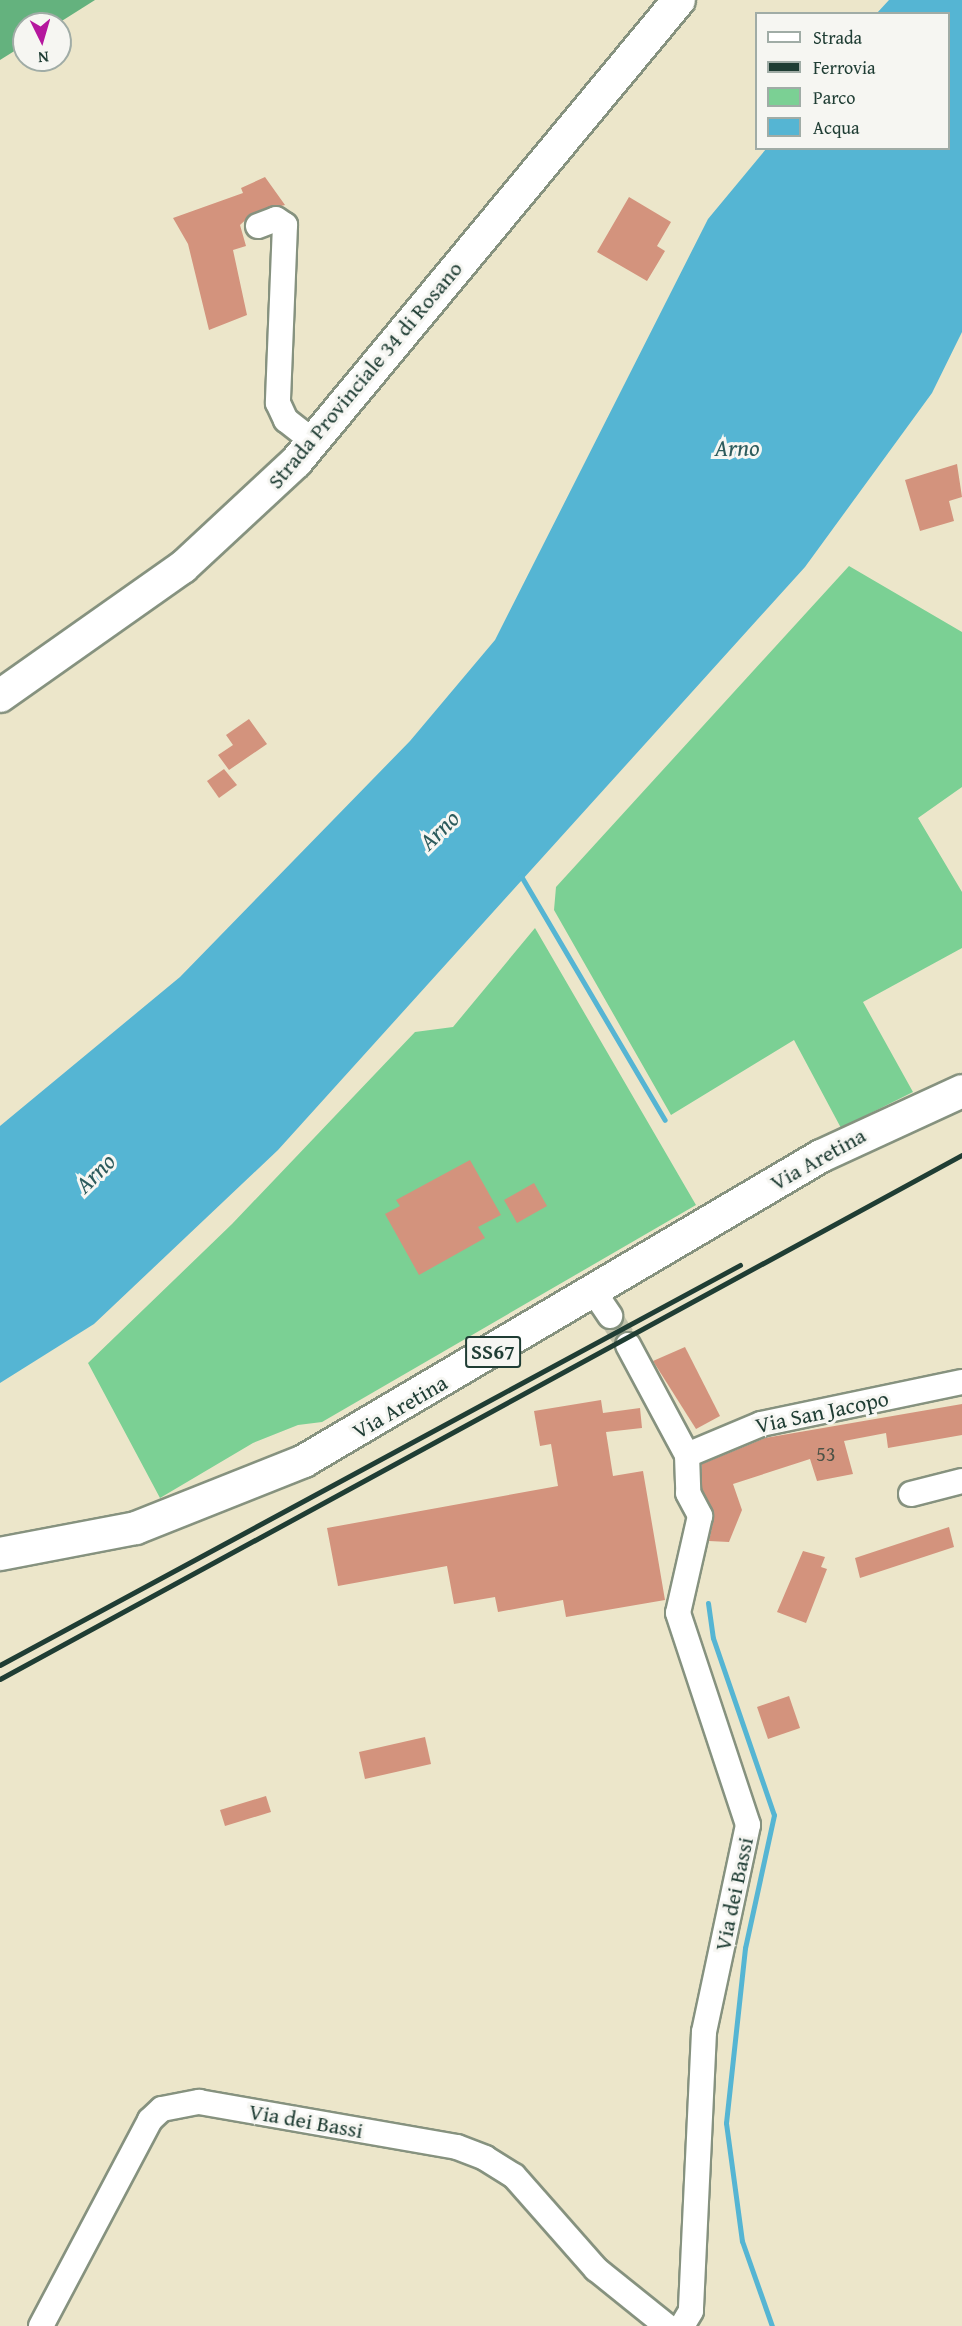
<!DOCTYPE html>
<html>
<head>
<meta charset="utf-8">
<style>
  body { margin:0 }
  #map { position:relative; width:962px; height:2326px; overflow:hidden; background:#ece6ca; font-family:"Gentium Book Plus",serif }
  div>[style] { position:absolute }
  .green>* { inset:0; background:#7bd094 }
  .forest>* { inset:0; background:#64b27e }
  .water>* { inset:0; background:#55b5d3 }
  .stream>* { height:5px; margin:-2.5px; padding:0 2.5px; transform-origin:2.5px; border-radius:2.5px; background:#55b5d3 }
  .building>* { inset:0; background:#d3937d }
  .minor-tunnel>* { height:24px; margin-top:-12px; transform-origin:0; background:repeating-linear-gradient(90deg,#c3c4ac 0 24px,transparent 0 36px) }
  .roads { filter:drop-shadow(2px 0 #86927f) drop-shadow(-2px 0 #86927f) drop-shadow(0 2px #86927f) drop-shadow(0 -2px #86927f) }
  .minor>* { height:24px; margin:-12px; padding:0 12px; transform-origin:12px; border-radius:12px; background:#fff }
  .major>* { height:32px; margin:-16px; padding:0 16px; transform-origin:16px; border-radius:16px; background:#fff }
  .rail>* { height:4.5px; margin:-2.25px; padding:0 2.25px; transform-origin:2.25px; border-radius:2.25px; background:#1f3d34 }
  span { translate:-50% -50%; white-space:nowrap; text-align:center; line-height:1.15; -webkit-text-stroke:6px #f6f6f2; paint-order:stroke }
  .number-label { font-size:20px; color:#4c5246 }
  .number-label span { -webkit-text-stroke-width:0 }
  .shield-label span { padding:2px 4px; background:#f6f6f2; border:2px solid; border-radius:4px; -webkit-text-stroke-width:0 }
  .shield-label { font-size:21px; color:#1f3d34; font-weight:700 }
  .street-label { font-size:22px; color:#1f3d34 }
  .water-label { font-size:24px; color:#2c5b5c; font-style:italic }
  .legend { position:absolute; left:755px; top:12px; width:195px; height:138px; box-sizing:border-box; background:#f6f6f2; border:2px solid #a0aca6; margin:0; padding:8px 10px; list-style:none; font-size:18px; color:#1f3d34 }
  .legend li { display:flex; align-items:center; gap:12px; height:30px }
  .legend b { width:30px; border:2px solid #a0aca6 }
  .north { position:absolute; left:12px; top:12px; width:60px; height:60px; box-sizing:border-box; background:#f6f6f2; border:2px solid #a0aca6; border-radius:50%; rotate:175deg; font-size:16px; font-weight:700; line-height:24px; text-align:center; color:#1f3d34 }
  .north::after { content:''; display:block; margin:auto; width:21px; height:27px; background:#b5179e; clip-path:polygon(50% 0,100% 100%,50% 72%,0 100%) }
</style>
</head>
<body>
<div id="map">
  <div class="green">
    <div style="clip-path:polygon(849px 566px,962px 632px,962px 787px,918px 818px,962px 892px,962px 948px,863px 1002px,913px 1092px,841px 1128px,794px 1040px,671px 1115px,554px 910px,556px 887px)"></div>
    <div style="clip-path:polygon(535px 928px,696px 1205px,322px 1422px,298px 1425px,253px 1443px,160px 1498px,88px 1363px,232px 1224px,415px 1032px,453px 1027px)"></div>
  </div>
  <div class="forest">
    <div style="clip-path:polygon(0 0,95px 0,57px 24px,24px 24px,24px 45px,0 60px)"></div>
  </div>
  <div class="water">
    <div style="clip-path:polygon(889px 0,962px 0,962px 332px,932px 393px,805px 567px,278px 1150px,94px 1324px,0 1383px,0 1126px,180px 977px,410px 741px,495px 640px,708px 219px,766px 149px,948px 148px,948px 14px,877px 13px)"></div>
  </div>
  <div class="stream">
    <div style="left:521px;top:876px;width:283px;rotate:59.5deg"></div>
    <div style="left:708px;top:1603px;width:35px;rotate:82deg"></div>
    <div style="left:713px;top:1638px;width:187px;rotate:71deg"></div>
    <div style="left:774px;top:1815px;width:136px;rotate:102.3deg"></div>
    <div style="left:745px;top:1948px;width:176px;rotate:96.2deg"></div>
    <div style="left:726px;top:2123px;width:119px;rotate:82.3deg"></div>
    <div style="left:742px;top:2241px;width:90px;rotate:70.6deg"></div>
  </div>
  <div class="building">
    <div style="clip-path:polygon(265px 177px,285px 205px,253px 213px,240px 225px,246px 246px,233px 250px,247px 315px,209px 330px,188px 244px,173px 218px,243px 193px,241px 188px)"></div>
    <div style="clip-path:polygon(629px 197px,671px 222px,657px 246px,665px 251px,647px 281px,597px 252px)"></div>
    <div style="clip-path:polygon(957px 464px,962px 497px,949px 501px,954px 521px,920px 531px,905px 480px)"></div>
    <div style="clip-path:polygon(249px 719px,267px 744px,229px 770px,218px 755px,233px 745px,226px 735px)"></div>
    <div style="clip-path:polygon(224px 769px,237px 785px,219px 798px,207px 781px)"></div>
    <div style="clip-path:polygon(470px 1160px,501px 1215px,478px 1227px,485px 1238px,419px 1275px,385px 1214px,400px 1206px,396px 1200px)"></div>
    <div style="clip-path:polygon(534px 1183px,547px 1206px,517px 1223px,504px 1200px)"></div>
    <div style="clip-path:polygon(685px 1347px,720px 1416px,696px 1429px,653px 1361px)"></div>
    <div style="clip-path:polygon(601px 1400px,603px 1413px,640px 1408px,642px 1428px,606px 1432px,613px 1476px,643px 1471px,665px 1600px,566px 1617px,563px 1600px,498px 1612px,495px 1597px,454px 1604px,447px 1566px,338px 1586px,327px 1528px,558px 1486px,551px 1444px,540px 1446px,534px 1411px)"></div>
    <div style="clip-path:polygon(962px 1404px,962px 1435px,888px 1448px,886px 1433px,844px 1441px,853px 1474px,817px 1481px,810px 1459px,733px 1484px,742px 1510px,729px 1542px,709px 1541px,714px 1518px,702px 1489px,702px 1464px,765px 1438px)"></div>
    <div style="clip-path:polygon(949px 1527px,954px 1547px,860px 1578px,855px 1558px)"></div>
    <div style="clip-path:polygon(803px 1551px,825px 1557px,821px 1567px,827px 1569px,806px 1623px,777px 1612px)"></div>
    <div style="clip-path:polygon(789px 1696px,800px 1728px,768px 1739px,757px 1707px)"></div>
    <div style="clip-path:polygon(425px 1737px,431px 1764px,365px 1779px,359px 1752px)"></div>
    <div style="clip-path:polygon(266px 1796px,271px 1812px,225px 1826px,220px 1810px)"></div>
  </div>
  <div class="minor-tunnel">
    <div style="left:610px;top:1316px;width:34px;rotate:58deg"></div>
  </div>
  <div class="roads">
    <div class="minor">
      <div style="left:258px;top:226px;width:19px;rotate:-21deg"></div>
      <div style="left:276px;top:219px;width:11px;rotate:34deg"></div>
      <div style="left:285px;top:225px;width:178px;rotate:92.3deg"></div>
      <div style="left:278px;top:403px;width:19px;rotate:65deg"></div>
      <div style="left:286px;top:420px;width:34px;rotate:38deg"></div>
      <div style="left:594px;top:1292px;width:29px;rotate:56deg"></div>
      <div style="left:628px;top:1345px;width:125px;rotate:61.8deg"></div>
      <div style="left:687px;top:1455px;width:38px;rotate:88deg"></div>
      <div style="left:688px;top:1493px;width:26px;rotate:62deg"></div>
      <div style="left:700px;top:1516px;width:99px;rotate:102.8deg"></div>
      <div style="left:678px;top:1613px;width:223px;rotate:71.7deg"></div>
      <div style="left:748px;top:1825px;width:212px;rotate:102deg"></div>
      <div style="left:704px;top:2032px;width:279px;rotate:92.7deg"></div>
      <div style="left:691px;top:2311px;width:17px;rotate:121deg"></div>
      <div style="left:687px;top:1455px;width:80px;rotate:-22.7deg"></div>
      <div style="left:761px;top:1424px;width:205px;rotate:-11.8deg"></div>
      <div style="left:911px;top:1494px;width:53px;rotate:-14.3deg"></div>
      <div style="left:41px;top:2326px;width:233px;rotate:-62.1deg"></div>
      <div style="left:150px;top:2120px;width:16px;rotate:-43deg"></div>
      <div style="left:162px;top:2109px;width:38px;rotate:-11deg"></div>
      <div style="left:199px;top:2102px;width:262px;rotate:9.9deg"></div>
      <div style="left:457px;top:2147px;width:30px;rotate:21deg"></div>
      <div style="left:485px;top:2158px;width:34px;rotate:32deg"></div>
      <div style="left:514px;top:2176px;width:124px;rotate:48.6deg"></div>
      <div style="left:596px;top:2269px;width:91px;rotate:38.8deg"></div>
    </div>
    <div class="major">
      <div style="left:0;top:696px;width:224px;rotate:-35.2deg"></div>
      <div style="left:183px;top:567px;width:154px;rotate:-42.9deg"></div>
      <div style="left:296px;top:462px;width:600px;rotate:-50.34deg"></div>
      <div style="left:0;top:1554px;width:138px;rotate:-10.8deg"></div>
      <div style="left:136px;top:1528px;width:181px;rotate:-21.7deg"></div>
      <div style="left:304px;top:1461px;width:600px;rotate:-30.54deg"></div>
      <div style="left:821px;top:1156px;width:155px;rotate:-24.7deg"></div>
    </div>
  </div>
  <div class="rail">
    <div style="left:0;top:1665px;width:841px;rotate:-28.39deg"></div>
    <div style="left:0;top:1679px;width:1095px;rotate:-28.58deg"></div>
  </div>
  <div class="number-label">
    <span style="left:826px;top:1453px">53</span>
  </div>
  <div class="shield-label">
    <span style="left:493px;top:1352px">SS67</span>
  </div>
  <div class="street-label">
    <span style="left:365px;top:375px;rotate:-50deg">Strada Provinciale 34 di Rosano</span>
    <span style="left:818px;top:1159px;rotate:-29deg">Via Aretina</span>
    <span style="left:400px;top:1407px;rotate:-30deg">Via Aretina</span>
    <span style="left:822px;top:1412px;rotate:-12deg">Via San Jacopo</span>
    <span style="left:734px;top:1894px;rotate:-78deg">Via dei Bassi</span>
    <span style="left:306px;top:2121px;rotate:10deg">Via dei Bassi</span>
  </div>
  <div class="water-label">
    <span style="left:737px;top:448px">Arno</span>
    <span style="left:439px;top:830px;rotate:-45deg">Arno</span>
    <span style="left:95px;top:1173px;rotate:-45deg">Arno</span>
  </div>
  <ul class="legend">
  <li><b style="height:8px;background:#fff"></b>Strada</li>
  <li><b style="height:8px;background:#1f3d34"></b>Ferrovia</li>
  <li><b style="height:16px;background:#7bd094"></b>Parco</li>
  <li><b style="height:16px;background:#55b5d3"></b>Acqua</li>
  </ul>
  <div class="north">N</div>
</div>
</body>
</html>
